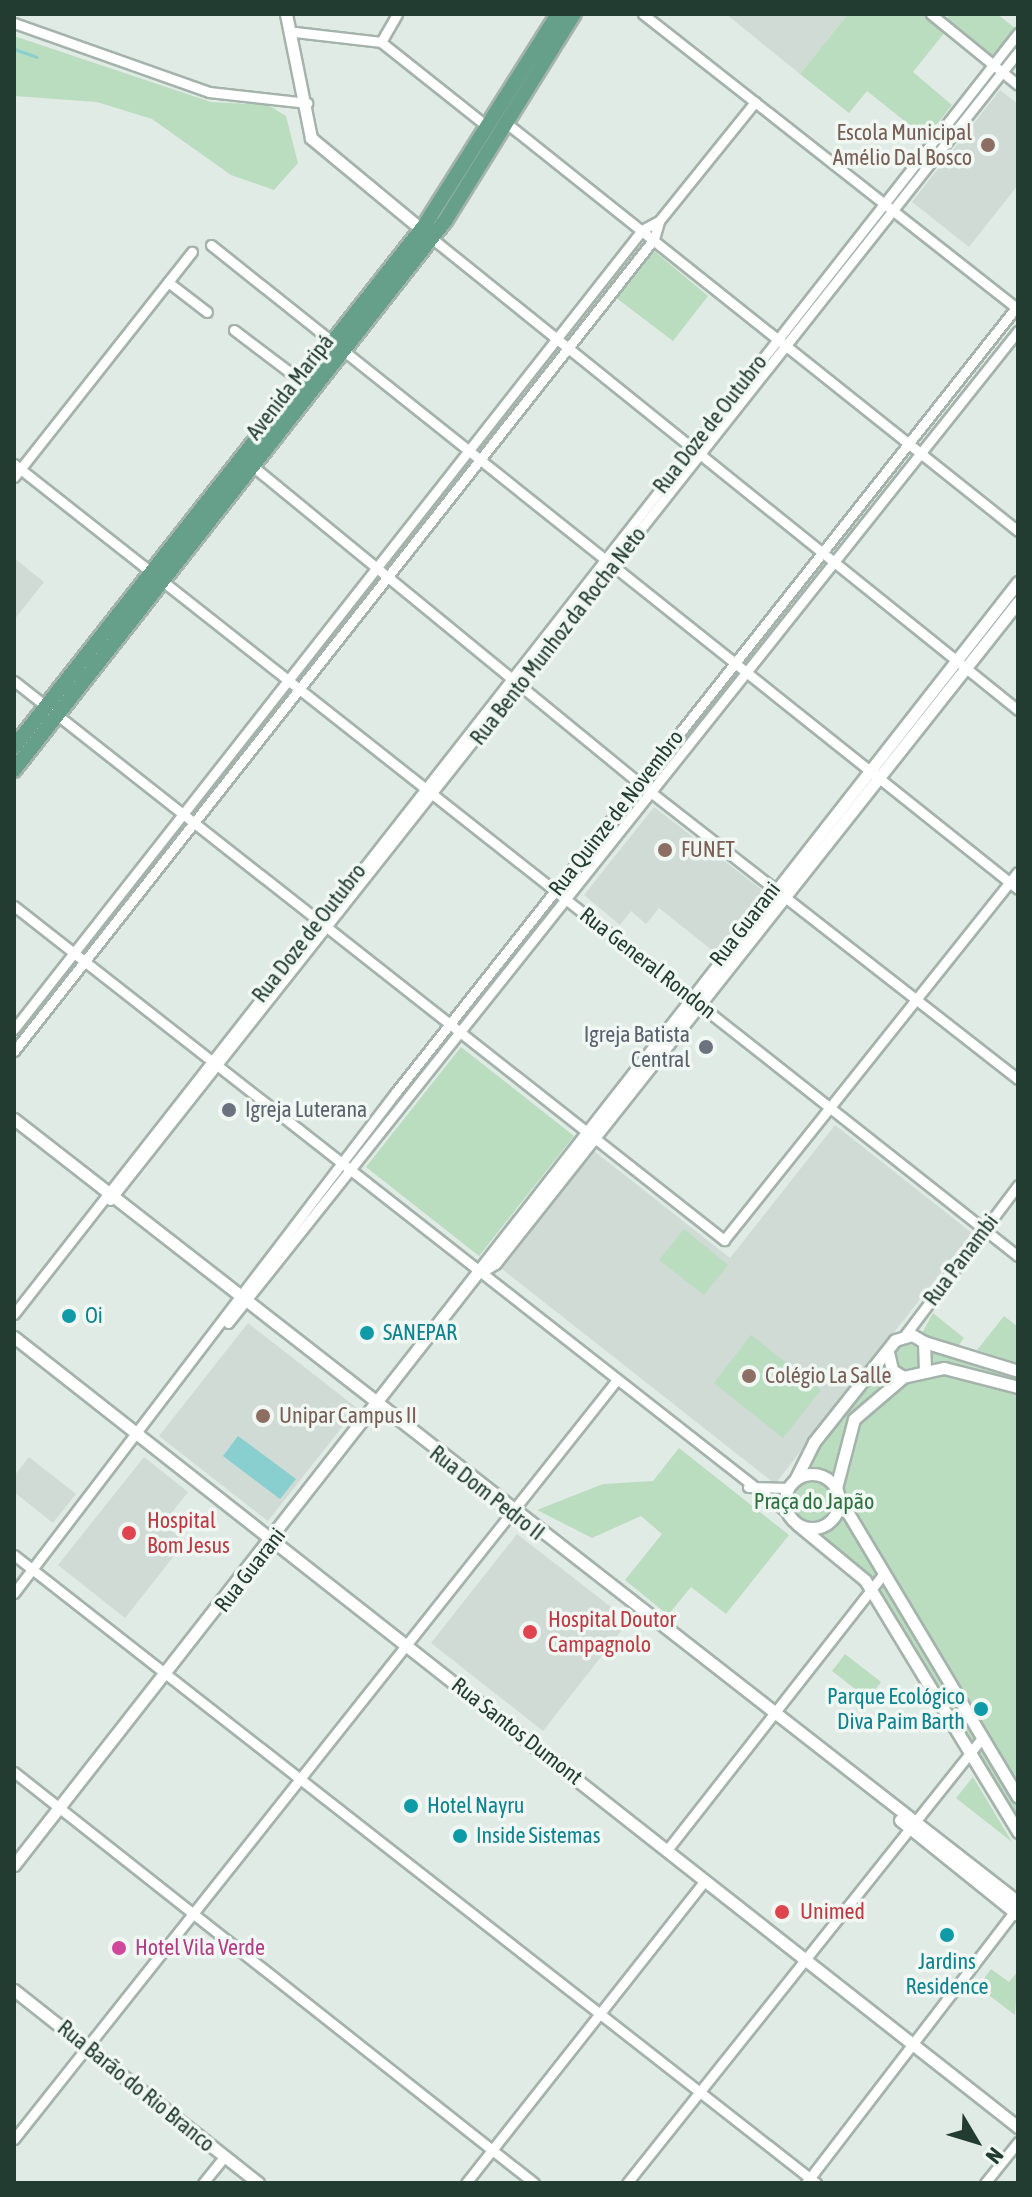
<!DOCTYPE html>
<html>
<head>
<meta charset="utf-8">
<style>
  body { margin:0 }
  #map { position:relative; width:1032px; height:2197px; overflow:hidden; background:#e1ebe5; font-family:"Asap Condensed",sans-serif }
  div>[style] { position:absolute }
  .built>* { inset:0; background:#cfdbd4 }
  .green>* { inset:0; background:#badcbf }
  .water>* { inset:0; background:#89cfd0 }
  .stream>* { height:3px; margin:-1.5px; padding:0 1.5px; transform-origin:1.5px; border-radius:1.5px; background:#89cfd0 }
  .roads { filter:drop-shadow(2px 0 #a4b3ab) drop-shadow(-2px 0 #a4b3ab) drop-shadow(0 2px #a4b3ab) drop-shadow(0 -2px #a4b3ab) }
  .minor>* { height:9px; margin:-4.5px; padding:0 4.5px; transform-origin:4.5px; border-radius:4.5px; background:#fff }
  .tertiary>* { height:11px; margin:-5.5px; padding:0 5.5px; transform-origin:5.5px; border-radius:5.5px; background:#fff }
  .tertiary>.ring { margin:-5.5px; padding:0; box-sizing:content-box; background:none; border:11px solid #fff; border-radius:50% }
  .primary>* { height:14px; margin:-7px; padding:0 7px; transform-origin:7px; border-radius:7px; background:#66a08a }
  .dots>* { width:22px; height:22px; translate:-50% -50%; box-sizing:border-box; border:4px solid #f1f8f4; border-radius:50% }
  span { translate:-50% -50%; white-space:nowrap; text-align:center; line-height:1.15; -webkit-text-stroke:7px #f1f8f4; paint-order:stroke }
  .education-label { font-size:22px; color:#785e54 }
  .right { translate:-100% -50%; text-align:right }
  .left { translate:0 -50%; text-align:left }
  .street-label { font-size:22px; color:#223c31 }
  .worship-label { font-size:22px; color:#5b616d }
  .culture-label { font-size:22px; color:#0d838f }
  .park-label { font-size:22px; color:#2c723e }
  .health-label { font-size:22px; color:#be3a42 }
  .hotel-label { font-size:22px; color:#b23c85 }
  .frame { position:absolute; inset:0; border:16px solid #223c31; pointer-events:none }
  .north { position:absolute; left:936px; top:2101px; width:80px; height:80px; -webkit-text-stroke:6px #f1f8f4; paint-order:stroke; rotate:128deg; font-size:22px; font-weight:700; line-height:32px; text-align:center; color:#223c31 }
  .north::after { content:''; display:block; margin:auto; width:28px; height:36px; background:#223c31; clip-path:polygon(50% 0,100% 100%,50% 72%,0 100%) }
</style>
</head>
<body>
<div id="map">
  <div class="built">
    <div style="clip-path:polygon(726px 14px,848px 14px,800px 74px)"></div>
    <div style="clip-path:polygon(1000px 90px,1018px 104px,1018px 185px,969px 247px,912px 202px)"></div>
    <div style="clip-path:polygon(14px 558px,44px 582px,14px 620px)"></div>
    <div style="clip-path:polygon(654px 807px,766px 893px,718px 955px,659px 908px,646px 924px,631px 911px,620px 925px,584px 895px)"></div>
    <div style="clip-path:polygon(835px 1125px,972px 1233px,775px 1484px,502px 1269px,594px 1151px,730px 1258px)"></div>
    <div style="clip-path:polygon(248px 1323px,357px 1408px,268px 1521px,159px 1436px)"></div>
    <div style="clip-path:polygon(29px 1457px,76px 1494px,53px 1523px,14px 1492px,14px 1476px)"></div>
    <div style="clip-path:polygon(144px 1457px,188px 1492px,163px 1524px,185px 1542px,125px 1618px,58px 1565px)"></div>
    <div style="clip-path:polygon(517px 1534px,629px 1621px,543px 1731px,431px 1643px)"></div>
  </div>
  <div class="green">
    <div style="clip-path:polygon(848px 14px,922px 14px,945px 32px,913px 72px,952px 105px,926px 138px,867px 91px,849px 113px,800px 74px)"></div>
    <div style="clip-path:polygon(950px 14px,997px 14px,1016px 29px,993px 59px,945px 21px)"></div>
    <div style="clip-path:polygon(14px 36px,211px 102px,268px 105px,286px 116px,298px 163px,274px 190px,231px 175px,152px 119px,97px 102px,14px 96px)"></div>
    <div style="clip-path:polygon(653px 250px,708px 296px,673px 341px,615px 297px)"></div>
    <div style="clip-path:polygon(461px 1047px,574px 1136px,479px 1256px,366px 1167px)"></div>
    <div style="clip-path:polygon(684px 1229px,728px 1265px,704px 1295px,659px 1260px)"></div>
    <div style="clip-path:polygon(933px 1313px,964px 1338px,957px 1348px,921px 1335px)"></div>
    <div style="clip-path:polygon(1004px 1316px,1017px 1326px,1018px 1363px,977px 1350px)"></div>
    <div style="clip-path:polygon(751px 1335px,821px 1390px,783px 1438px,714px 1383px)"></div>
    <div style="clip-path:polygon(895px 1340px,1018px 1379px,1018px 1839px,872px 1580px,793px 1516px,799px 1474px)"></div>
    <div style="clip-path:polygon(679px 1448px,789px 1535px,726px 1614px,691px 1587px,668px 1615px,625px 1580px,662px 1534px,641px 1516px,592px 1538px,537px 1510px,603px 1484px,653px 1481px)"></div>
    <div style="clip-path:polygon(845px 1654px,881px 1682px,868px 1699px,832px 1671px)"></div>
    <div style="clip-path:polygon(973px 1777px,1012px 1842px,956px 1798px)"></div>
    <div style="clip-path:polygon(991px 1969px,1009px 1982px,1018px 1971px,1015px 2015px,978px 1987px)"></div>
  </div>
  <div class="water">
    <div style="clip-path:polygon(238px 1436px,296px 1479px,280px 1499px,223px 1456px)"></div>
  </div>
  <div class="stream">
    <div style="left:14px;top:49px;width:24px;rotate:19deg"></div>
  </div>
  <div class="roads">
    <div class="minor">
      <div style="left:643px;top:14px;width:477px;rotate:38.2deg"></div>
      <div style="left:931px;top:14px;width:112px;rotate:39.2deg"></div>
      <div style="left:14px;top:23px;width:207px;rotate:19.5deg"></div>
      <div style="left:209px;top:92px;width:99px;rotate:6.4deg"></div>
      <div style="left:295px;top:32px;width:87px;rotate:6.6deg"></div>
      <div style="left:381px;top:42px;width:137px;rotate:38.5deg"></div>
      <div style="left:381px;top:42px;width:32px;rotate:-60deg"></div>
      <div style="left:505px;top:122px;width:656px;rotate:38.56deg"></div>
      <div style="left:429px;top:236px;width:756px;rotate:38.83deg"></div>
      <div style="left:211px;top:245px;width:1032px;rotate:38.59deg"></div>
      <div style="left:168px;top:282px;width:49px;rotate:37.6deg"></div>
      <div style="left:234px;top:330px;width:83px;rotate:37.1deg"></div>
      <div style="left:14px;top:464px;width:1279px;rotate:38.27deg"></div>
      <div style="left:250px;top:464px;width:503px;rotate:39.35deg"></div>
      <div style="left:639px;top:783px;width:481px;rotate:38deg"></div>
      <div style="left:14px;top:477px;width:287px;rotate:-51.7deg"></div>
      <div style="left:14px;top:681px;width:904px;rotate:38.21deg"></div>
      <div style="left:724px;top:1240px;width:471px;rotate:-51.4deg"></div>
      <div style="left:14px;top:906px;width:984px;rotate:38.1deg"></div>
      <div style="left:14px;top:1029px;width:1016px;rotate:-51.83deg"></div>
      <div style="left:642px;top:230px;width:19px;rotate:-28deg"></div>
      <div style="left:659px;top:221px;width:153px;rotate:-51.1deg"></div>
      <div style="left:14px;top:1051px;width:1034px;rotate:-51.76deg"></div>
      <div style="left:654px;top:239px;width:19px;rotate:-74deg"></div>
      <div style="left:110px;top:1200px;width:1464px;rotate:-51.66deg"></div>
      <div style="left:14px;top:1314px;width:1628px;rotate:-51.91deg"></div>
      <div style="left:228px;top:1323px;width:1268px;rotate:-51.47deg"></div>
      <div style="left:905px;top:1335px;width:188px;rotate:-53deg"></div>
      <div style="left:748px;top:1487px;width:41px;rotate:1.4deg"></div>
      <div style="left:14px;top:1555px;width:1019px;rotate:38.06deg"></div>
      <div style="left:14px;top:1593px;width:630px;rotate:-52.68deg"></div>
      <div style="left:396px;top:1092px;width:1003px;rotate:-51.68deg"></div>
      <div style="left:14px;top:1772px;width:663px;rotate:38.32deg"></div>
      <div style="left:667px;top:1850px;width:350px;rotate:-51.9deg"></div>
      <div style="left:14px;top:2139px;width:967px;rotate:-51.55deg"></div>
      <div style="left:203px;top:2183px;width:33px;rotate:-51deg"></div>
      <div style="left:466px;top:2183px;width:386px;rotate:-51.7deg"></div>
      <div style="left:627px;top:2183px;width:569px;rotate:-51.42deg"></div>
      <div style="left:806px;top:2183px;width:348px;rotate:-52.5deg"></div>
      <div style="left:985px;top:2183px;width:53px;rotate:-51.2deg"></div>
    </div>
    <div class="tertiary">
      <div style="left:286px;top:14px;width:126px;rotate:78.6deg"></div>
      <div style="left:311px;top:138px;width:143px;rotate:39.6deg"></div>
      <div style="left:14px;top:1119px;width:1273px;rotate:37.95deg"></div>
      <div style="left:480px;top:1272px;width:17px;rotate:-31deg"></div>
      <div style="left:495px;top:1263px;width:843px;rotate:-51.65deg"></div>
      <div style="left:14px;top:1337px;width:1278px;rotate:38.2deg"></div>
      <div style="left:924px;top:1342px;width:98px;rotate:17.1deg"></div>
      <div style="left:888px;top:1352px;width:18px;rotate:77deg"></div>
      <div style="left:892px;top:1370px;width:13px;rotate:32deg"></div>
      <div style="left:903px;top:1377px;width:42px;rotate:-12.4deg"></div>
      <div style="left:944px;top:1368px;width:76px;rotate:14.4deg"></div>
      <div class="ring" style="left:785px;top:1474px;width:43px;height:43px"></div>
      <div style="left:795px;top:1480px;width:42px;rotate:-63.4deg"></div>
      <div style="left:814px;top:1442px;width:130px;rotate:-51.5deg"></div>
      <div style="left:895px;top:1340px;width:18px;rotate:-16deg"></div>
      <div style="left:912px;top:1335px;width:14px;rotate:30deg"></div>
      <div style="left:924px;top:1342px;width:27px;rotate:88deg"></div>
      <div style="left:836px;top:1488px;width:71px;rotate:-75.4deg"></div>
      <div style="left:854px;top:1419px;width:65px;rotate:-40.6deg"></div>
      <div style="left:839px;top:1498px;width:348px;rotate:59.1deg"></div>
      <div style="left:797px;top:1524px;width:88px;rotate:39.5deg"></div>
      <div style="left:865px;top:1580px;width:295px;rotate:58.7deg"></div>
      <div style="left:900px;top:1820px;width:151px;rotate:38.8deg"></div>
      <div style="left:14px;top:1865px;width:1629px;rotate:-51.96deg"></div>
      <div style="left:14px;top:1990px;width:311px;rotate:38.3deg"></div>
    </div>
    <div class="primary">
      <div style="left:14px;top:747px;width:663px;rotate:-51.8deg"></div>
      <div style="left:424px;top:226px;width:251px;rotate:-57.7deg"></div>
      <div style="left:14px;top:770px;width:698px;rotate:-51.87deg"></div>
      <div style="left:445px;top:221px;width:244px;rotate:-58.1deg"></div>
    </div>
  </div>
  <div class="dots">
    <div style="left:988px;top:145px;background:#8d6e63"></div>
    <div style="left:665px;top:850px;background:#8d6e63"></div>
    <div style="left:706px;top:1047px;background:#6b7280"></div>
    <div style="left:229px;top:1110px;background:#6b7280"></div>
    <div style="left:69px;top:1316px;background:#0f9aa8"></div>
    <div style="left:367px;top:1333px;background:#0f9aa8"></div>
    <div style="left:749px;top:1376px;background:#8d6e63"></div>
    <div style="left:263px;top:1416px;background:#8d6e63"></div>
    <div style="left:129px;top:1533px;background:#e0444e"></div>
    <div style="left:530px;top:1632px;background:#e0444e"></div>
    <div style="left:981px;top:1709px;background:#0f9aa8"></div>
    <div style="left:411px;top:1806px;background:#0f9aa8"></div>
    <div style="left:460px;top:1836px;background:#0f9aa8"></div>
    <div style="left:782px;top:1912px;background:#e0444e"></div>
    <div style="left:947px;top:1935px;background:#0f9aa8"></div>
    <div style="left:119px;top:1948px;background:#d1479c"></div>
  </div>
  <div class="education-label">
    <span class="right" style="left:972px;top:145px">Escola Municipal<br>Amélio Dal Bosco</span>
    <span class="left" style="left:681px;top:850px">FUNET</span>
    <span class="left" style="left:765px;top:1376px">Colégio La Salle</span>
    <span class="left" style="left:279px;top:1416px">Unipar Campus II</span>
  </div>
  <div class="street-label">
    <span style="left:290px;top:387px;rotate:-52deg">Avenida Maripá</span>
    <span style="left:710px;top:424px;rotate:-52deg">Rua Doze de Outubro</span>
    <span style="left:558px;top:636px;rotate:-52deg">Rua Bento Munhoz da Rocha Neto</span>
    <span style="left:616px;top:813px;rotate:-52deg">Rua Quinze de Novembro</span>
    <span style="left:745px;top:924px;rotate:-52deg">Rua Guarani</span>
    <span style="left:309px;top:933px;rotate:-52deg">Rua Doze de Outubro</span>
    <span style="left:648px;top:963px;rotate:38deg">Rua General Rondon</span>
    <span style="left:961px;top:1260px;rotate:-53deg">Rua Panambi</span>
    <span style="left:487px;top:1493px;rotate:38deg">Rua Dom Pedro II</span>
    <span style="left:250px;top:1570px;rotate:-52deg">Rua Guarani</span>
    <span style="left:517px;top:1731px;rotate:38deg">Rua Santos Dumont</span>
    <span style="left:136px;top:2086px;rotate:39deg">Rua Barão do Rio Branco</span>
  </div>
  <div class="worship-label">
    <span class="right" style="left:690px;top:1047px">Igreja Batista<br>Central</span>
    <span class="left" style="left:245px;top:1110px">Igreja Luterana</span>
  </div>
  <div class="culture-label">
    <span class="left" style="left:85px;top:1316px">Oi</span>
    <span class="left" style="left:383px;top:1333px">SANEPAR</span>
    <span class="right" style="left:965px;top:1709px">Parque Ecológico<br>Diva Paim Barth</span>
    <span class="left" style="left:427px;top:1806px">Hotel Nayru</span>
    <span class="left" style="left:476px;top:1836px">Inside Sistemas</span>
    <span style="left:947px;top:1974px">Jardins<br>Residence</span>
  </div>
  <div class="park-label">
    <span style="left:814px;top:1502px">Praça do Japão</span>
  </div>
  <div class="health-label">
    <span class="left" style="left:147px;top:1533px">Hospital<br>Bom Jesus</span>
    <span class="left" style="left:548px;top:1632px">Hospital Doutor<br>Campagnolo</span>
    <span class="left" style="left:800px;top:1912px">Unimed</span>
  </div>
  <div class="hotel-label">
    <span class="left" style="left:135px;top:1948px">Hotel Vila Verde</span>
  </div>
  <div class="frame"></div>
  <div class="north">N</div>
</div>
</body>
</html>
